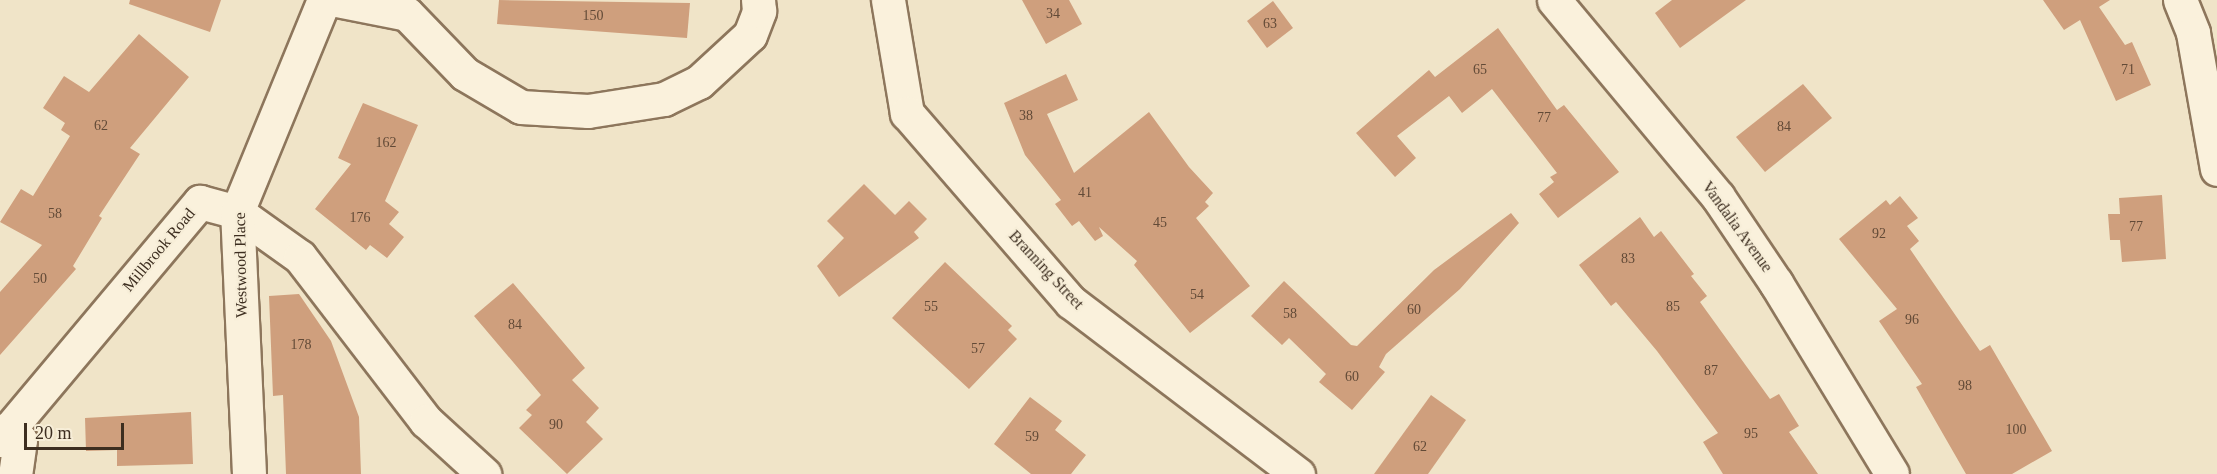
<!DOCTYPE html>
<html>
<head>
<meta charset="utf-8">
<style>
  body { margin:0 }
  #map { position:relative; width:2217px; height:474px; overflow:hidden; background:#f0e4c8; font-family:"Times New Roman",serif }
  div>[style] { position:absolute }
  .building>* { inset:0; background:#cf9f7d }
  .roads { filter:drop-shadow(2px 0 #8d765c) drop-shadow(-2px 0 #8d765c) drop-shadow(0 2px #8d765c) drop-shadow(0 -2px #8d765c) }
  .minor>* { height:33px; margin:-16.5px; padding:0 16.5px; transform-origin:16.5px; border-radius:16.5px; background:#faf1dc }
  span { translate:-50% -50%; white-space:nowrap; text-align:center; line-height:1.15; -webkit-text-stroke:4.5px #f7eed8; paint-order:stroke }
  .number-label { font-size:14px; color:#624a37 }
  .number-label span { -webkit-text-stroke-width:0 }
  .street-label { font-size:16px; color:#3d2e20 }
  .scale { position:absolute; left:24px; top:423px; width:100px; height:27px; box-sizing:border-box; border:3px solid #3d2e20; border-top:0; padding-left:8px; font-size:18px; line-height:21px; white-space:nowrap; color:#3d2e20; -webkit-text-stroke:4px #f7eed8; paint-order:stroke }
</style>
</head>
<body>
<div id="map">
  <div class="building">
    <div style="clip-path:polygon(130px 0,221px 0,210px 32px,129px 4px)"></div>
    <div style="clip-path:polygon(499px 0,690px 3px,687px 38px,497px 24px)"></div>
    <div style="clip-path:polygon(1022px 0,1069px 0,1082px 24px,1046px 44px)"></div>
    <div style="clip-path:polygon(1672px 0,1746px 0,1680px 48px,1655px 13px)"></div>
    <div style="clip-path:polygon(2043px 0,2110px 0,2099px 7px,2125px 45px,2132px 42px,2151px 85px,2116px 101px,2080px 20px,2064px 30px)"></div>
    <div style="clip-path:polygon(1273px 1px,1293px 28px,1267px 48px,1247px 21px)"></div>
    <div style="clip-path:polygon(1498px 28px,1557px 110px,1564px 105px,1619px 172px,1558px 218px,1539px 194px,1554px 182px,1550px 177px,1557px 173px,1492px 89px,1462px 113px,1449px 96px,1397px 136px,1416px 158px,1395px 177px,1356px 133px,1429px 70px,1435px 77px)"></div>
    <div style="clip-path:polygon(139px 34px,189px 77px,130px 148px,140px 154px,99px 216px,102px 218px,73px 266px,76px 269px,0 355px,0 292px,42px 245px,0 222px,21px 189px,33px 196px,70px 136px,61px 130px,65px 123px,43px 108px,64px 76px,89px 92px)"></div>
    <div style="clip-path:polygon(1066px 74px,1078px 100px,1047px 114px,1074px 173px,1149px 112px,1189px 167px,1213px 193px,1205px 202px,1209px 206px,1196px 218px,1250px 286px,1190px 333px,1134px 265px,1137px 261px,1099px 227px,1103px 236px,1095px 241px,1079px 221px,1072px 226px,1055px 204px,1061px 200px,1025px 155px,1004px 103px)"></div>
    <div style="clip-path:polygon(1803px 84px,1832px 118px,1765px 172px,1736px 137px)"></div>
    <div style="clip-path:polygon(363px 103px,418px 125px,385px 201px,399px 212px,389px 224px,404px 237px,387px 258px,370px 245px,366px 250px,315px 209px,351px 164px,338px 158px)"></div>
    <div style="clip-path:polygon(864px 184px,895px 215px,909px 201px,927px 219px,914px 232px,919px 238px,839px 297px,817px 266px,844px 238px,827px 221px)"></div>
    <div style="clip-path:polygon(2162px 195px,2166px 259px,2122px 262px,2120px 240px,2110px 240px,2108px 214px,2120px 214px,2119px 198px)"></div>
    <div style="clip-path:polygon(1900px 196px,1918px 218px,1907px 226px,1919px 241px,1910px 249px,1980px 351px,1990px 345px,2052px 451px,2012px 474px,1966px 474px,1916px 387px,1922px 384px,1879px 321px,1897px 309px,1839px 239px,1886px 200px,1890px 205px)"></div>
    <div style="clip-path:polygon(1511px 213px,1519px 223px,1460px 289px,1386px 354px,1379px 367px,1385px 372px,1352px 410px,1319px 382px,1326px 374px,1289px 338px,1282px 345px,1251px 316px,1284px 281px,1351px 345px,1357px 346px,1434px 270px)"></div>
    <div style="clip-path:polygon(1640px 217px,1654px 237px,1661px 231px,1694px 274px,1691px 276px,1707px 296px,1700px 302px,1770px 399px,1779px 394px,1799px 426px,1789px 432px,1818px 474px,1723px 474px,1703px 442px,1718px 433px,1657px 351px,1616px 302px,1611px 306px,1579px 265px)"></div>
    <div style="clip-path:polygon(945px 262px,1012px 326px,1008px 330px,1017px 339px,969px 389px,892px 318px)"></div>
    <div style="clip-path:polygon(513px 283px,585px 368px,572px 380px,599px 408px,586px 422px,603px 439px,567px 474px,519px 428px,532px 415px,526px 410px,541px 395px,474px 316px)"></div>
    <div style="clip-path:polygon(299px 294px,331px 341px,359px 417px,361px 474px,286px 474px,283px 395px,273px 396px,269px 296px)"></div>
    <div style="clip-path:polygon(1431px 395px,1466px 420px,1428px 474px,1374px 474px)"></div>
    <div style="clip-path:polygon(1030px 397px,1062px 421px,1055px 430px,1086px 455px,1071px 474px,1031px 474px,994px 444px)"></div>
    <div style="clip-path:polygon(191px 412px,193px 464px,117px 466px,117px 450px,86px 451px,85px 418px)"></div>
  </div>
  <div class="roads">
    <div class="minor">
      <div style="left:337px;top:0;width:71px;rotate:11.3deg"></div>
      <div style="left:407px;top:14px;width:83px;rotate:46deg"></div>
      <div style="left:465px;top:74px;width:65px;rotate:30.5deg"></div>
      <div style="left:521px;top:107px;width:67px;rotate:3.4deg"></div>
      <div style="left:588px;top:111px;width:77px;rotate:-9deg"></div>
      <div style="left:664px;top:99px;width:39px;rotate:-26deg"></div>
      <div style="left:699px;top:82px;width:69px;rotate:-42.7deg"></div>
      <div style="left:750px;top:35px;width:26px;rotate:-69deg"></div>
      <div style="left:759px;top:11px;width:11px;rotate:-95deg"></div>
      <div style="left:888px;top:0;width:115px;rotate:80.5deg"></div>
      <div style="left:907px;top:113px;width:250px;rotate:49.1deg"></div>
      <div style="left:1071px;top:302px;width:285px;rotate:37.2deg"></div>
      <div style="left:1554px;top:0;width:256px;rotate:50.2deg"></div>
      <div style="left:1718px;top:197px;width:104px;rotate:56deg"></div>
      <div style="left:1776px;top:283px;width:223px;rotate:58.7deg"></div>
      <div style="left:2180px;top:0;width:35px;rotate:68deg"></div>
      <div style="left:2193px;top:33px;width:138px;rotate:80deg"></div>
      <div style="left:9px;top:428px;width:16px;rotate:47deg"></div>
      <div style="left:20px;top:440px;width:34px;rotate:98deg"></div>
      <div style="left:0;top:440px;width:311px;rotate:-50deg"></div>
      <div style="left:200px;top:202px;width:38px;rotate:15deg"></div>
      <div style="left:237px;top:212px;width:77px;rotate:35.5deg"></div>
      <div style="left:300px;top:257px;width:207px;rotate:52.5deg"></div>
      <div style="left:426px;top:421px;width:79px;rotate:42.4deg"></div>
      <div style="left:249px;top:474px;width:262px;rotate:-92.6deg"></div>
      <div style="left:237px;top:212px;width:229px;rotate:-67.7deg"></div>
    </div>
  </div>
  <div class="number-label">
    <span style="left:1053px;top:14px">34</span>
    <span style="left:593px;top:16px">150</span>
    <span style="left:1270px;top:24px">63</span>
    <span style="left:1480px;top:70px">65</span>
    <span style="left:2128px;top:70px">71</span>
    <span style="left:1026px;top:116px">38</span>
    <span style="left:1544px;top:118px">77</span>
    <span style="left:101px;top:126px">62</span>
    <span style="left:1784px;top:127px">84</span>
    <span style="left:386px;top:143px">162</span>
    <span style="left:1085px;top:193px">41</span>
    <span style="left:55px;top:214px">58</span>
    <span style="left:360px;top:218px">176</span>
    <span style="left:1160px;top:223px">45</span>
    <span style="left:2136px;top:227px">77</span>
    <span style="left:1879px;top:234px">92</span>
    <span style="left:1628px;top:259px">83</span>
    <span style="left:40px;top:279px">50</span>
    <span style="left:1197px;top:295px">54</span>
    <span style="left:931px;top:307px">55</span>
    <span style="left:1673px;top:307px">85</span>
    <span style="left:1414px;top:310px">60</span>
    <span style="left:1290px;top:314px">58</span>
    <span style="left:1912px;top:320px">96</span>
    <span style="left:515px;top:325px">84</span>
    <span style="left:301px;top:345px">178</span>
    <span style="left:978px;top:349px">57</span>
    <span style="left:1711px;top:371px">87</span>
    <span style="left:1352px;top:377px">60</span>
    <span style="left:1965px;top:386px">98</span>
    <span style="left:556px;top:425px">90</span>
    <span style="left:2016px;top:430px">100</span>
    <span style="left:1751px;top:434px">95</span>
    <span style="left:1032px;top:437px">59</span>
    <span style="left:1420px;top:447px">62</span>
  </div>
  <div class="street-label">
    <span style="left:1737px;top:227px;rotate:54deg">Vandalia Avenue</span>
    <span style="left:159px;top:250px;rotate:-50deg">Millbrook Road</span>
    <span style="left:241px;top:265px;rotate:-91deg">Westwood Place</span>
    <span style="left:1046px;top:270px;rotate:47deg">Branning Street</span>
  </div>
  <div class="scale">20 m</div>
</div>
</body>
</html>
